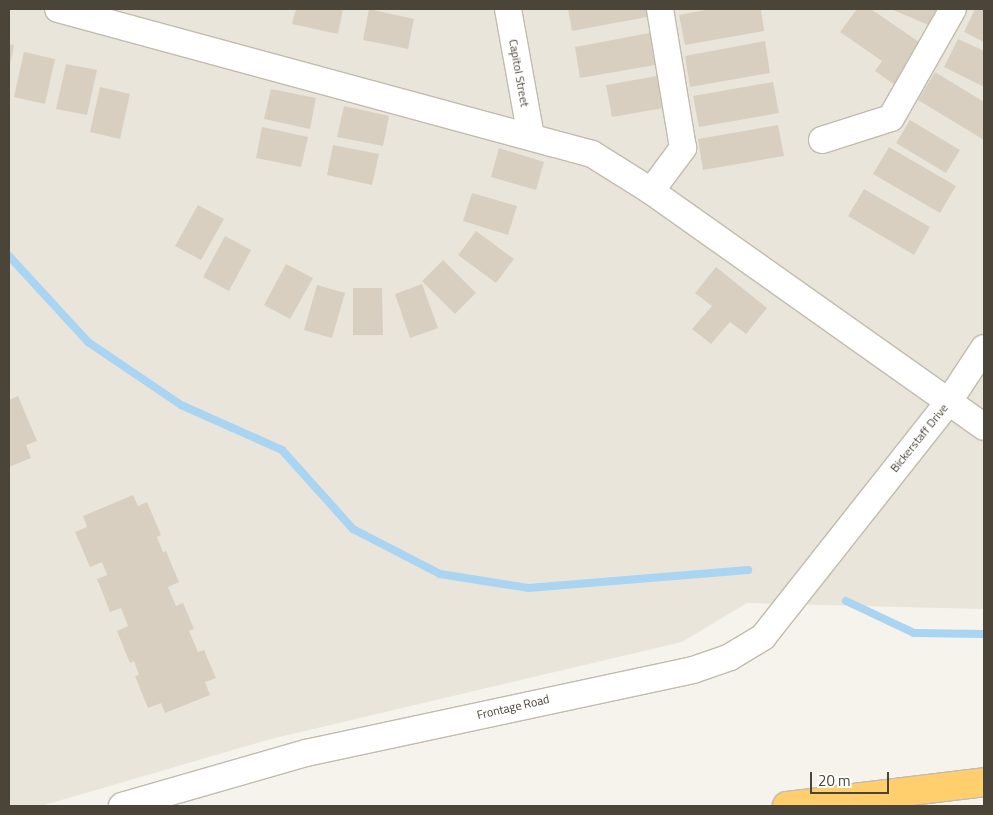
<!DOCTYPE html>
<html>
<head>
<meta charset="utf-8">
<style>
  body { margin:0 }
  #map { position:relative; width:993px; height:815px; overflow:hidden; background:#f6f3ec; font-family:"Titillium Web",sans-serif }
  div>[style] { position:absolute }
  .residential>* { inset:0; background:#eae5da }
  .stream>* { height:8px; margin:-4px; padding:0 4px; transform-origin:4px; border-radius:4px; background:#a9d4f2 }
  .building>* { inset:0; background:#d8cfc1 }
  .roads { filter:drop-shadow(1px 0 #c2bbae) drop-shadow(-1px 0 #c2bbae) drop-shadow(0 1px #c2bbae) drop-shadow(0 -1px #c2bbae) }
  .minor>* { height:26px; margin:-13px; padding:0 13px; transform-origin:13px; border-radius:13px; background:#fff }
  .highway>* { height:28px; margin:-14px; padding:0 14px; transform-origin:14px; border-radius:14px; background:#ffcf6e }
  span { translate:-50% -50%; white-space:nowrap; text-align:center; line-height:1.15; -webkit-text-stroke:5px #fff; paint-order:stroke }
  .street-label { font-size:12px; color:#4b4439 }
  .frame { position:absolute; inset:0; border:10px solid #4b4439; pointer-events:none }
  .scale { position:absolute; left:810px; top:772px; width:79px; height:22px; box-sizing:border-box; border:2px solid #4b4439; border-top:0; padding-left:6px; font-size:15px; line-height:18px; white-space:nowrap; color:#4b4439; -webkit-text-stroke:4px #fff; paint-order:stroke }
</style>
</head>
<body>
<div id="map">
  <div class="residential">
    <div style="clip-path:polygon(9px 9px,984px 9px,984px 609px,747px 603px,682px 642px,271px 739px,41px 806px,9px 806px)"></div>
  </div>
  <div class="stream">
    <div style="left:9px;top:256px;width:117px;rotate:47.4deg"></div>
    <div style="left:88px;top:342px;width:112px;rotate:34.1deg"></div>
    <div style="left:181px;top:405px;width:111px;rotate:24deg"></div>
    <div style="left:282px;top:450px;width:106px;rotate:48.1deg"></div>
    <div style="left:353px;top:529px;width:98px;rotate:27.3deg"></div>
    <div style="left:440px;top:574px;width:89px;rotate:9deg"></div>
    <div style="left:528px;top:588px;width:221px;rotate:-4.7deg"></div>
    <div style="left:846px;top:601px;width:75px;rotate:25.2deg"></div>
    <div style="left:914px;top:633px;width:70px;rotate:0.8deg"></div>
  </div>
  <div class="building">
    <div style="clip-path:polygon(296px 9px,343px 9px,338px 34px,292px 24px)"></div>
    <div style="clip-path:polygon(369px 9px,414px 19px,408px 49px,363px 40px)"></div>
    <div style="clip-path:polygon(568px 9px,650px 9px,652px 16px,572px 31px)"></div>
    <div style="clip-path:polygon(711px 9px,761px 9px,764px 31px,685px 45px,679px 15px)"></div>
    <div style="clip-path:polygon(857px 9px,871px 9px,926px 47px,898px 87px,875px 71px,882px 61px,840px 32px)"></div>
    <div style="clip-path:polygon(891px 9px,941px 9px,933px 27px)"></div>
    <div style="clip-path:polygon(975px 9px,984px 9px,984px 42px,964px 32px)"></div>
    <div style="clip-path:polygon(655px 32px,661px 64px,580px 78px,575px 47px)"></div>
    <div style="clip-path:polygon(958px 39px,984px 51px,984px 87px,944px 67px)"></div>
    <div style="clip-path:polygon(765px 41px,770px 73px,690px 87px,685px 56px)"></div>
    <div style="clip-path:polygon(9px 44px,14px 45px,10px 65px,9px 65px)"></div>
    <div style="clip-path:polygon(24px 52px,55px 59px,45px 104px,14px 97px)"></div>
    <div style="clip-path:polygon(66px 64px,97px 70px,87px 115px,56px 109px)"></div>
    <div style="clip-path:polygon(935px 72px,984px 102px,984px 140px,918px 100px)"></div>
    <div style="clip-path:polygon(663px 75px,669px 107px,612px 117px,606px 85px)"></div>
    <div style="clip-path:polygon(773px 82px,779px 113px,699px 127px,693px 96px)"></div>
    <div style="clip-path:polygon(100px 87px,130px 94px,120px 139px,90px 132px)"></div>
    <div style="clip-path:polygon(271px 89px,316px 98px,310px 129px,264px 119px)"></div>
    <div style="clip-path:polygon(344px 106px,389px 116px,383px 146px,337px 137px)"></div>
    <div style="clip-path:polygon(910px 120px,960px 150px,946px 173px,896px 143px)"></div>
    <div style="clip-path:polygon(778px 125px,784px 156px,703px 170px,698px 139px)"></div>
    <div style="clip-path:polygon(262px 127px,308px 137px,301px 167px,256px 158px)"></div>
    <div style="clip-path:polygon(333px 145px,379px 154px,372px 185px,327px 175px)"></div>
    <div style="clip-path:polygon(889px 147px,956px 186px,940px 213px,873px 174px)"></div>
    <div style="clip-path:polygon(499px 148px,544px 162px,536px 190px,491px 177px)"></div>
    <div style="clip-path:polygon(864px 189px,930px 227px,914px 255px,848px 216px)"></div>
    <div style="clip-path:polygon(472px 193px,517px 206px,508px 235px,463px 221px)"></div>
    <div style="clip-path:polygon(198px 205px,224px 219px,201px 260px,175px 246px)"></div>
    <div style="clip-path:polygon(476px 231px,514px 259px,496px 283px,458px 255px)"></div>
    <div style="clip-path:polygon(225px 236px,251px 250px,229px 291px,203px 277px)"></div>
    <div style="clip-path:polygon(443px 260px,476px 293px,455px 314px,422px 281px)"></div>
    <div style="clip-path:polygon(286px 264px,313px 278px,290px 319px,264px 305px)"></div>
    <div style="clip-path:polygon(716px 267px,767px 308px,746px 334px,730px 322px,711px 344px,692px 329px,712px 306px,695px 293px)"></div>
    <div style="clip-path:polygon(422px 284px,438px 328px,410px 338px,395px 294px)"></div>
    <div style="clip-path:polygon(317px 285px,345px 293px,332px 338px,304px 330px)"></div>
    <div style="clip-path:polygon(353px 288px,382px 288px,383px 335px,353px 335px)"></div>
    <div style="clip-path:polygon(18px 396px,37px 441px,26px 445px,31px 458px,9px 467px,9px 400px)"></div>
    <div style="clip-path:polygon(133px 495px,138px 506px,147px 502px,161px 535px,157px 537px,163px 552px,166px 551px,179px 582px,168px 587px,176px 606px,183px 603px,194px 629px,189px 631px,198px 652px,204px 650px,216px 678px,205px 682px,210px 695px,165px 713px,161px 703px,148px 708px,135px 676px,139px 675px,134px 661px,130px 663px,117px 631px,128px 626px,121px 608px,110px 612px,97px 579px,107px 575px,102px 562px,90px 567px,75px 532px,87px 527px,83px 516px)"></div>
  </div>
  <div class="roads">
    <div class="minor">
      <div style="left:58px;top:9px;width:553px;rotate:15.19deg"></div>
      <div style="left:592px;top:154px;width:70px;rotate:32.1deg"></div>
      <div style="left:651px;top:191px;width:408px;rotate:35.3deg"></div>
      <div style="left:508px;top:9px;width:130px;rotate:79.8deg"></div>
      <div style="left:822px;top:140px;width:72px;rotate:-17.7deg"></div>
      <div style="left:891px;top:118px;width:125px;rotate:-60.4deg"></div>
      <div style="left:651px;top:191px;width:54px;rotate:-53.3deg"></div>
      <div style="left:683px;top:148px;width:141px;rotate:-99.4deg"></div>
      <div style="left:122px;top:806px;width:191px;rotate:-16.1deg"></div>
      <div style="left:306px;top:753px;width:396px;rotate:-12.1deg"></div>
      <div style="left:693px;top:670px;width:39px;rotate:-19deg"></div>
      <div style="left:730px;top:657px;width:39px;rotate:-31deg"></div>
      <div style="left:763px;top:637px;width:297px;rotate:-51.7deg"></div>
      <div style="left:947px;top:404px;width:67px;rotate:-56.5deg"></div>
    </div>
    <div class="highway">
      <div style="left:787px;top:806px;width:198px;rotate:-6.9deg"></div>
    </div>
  </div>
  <div class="street-label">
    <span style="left:519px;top:73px;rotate:80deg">Capitol Street</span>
    <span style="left:919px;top:438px;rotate:-51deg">Bickerstaff Drive</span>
    <span style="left:513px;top:707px;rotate:-13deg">Frontage Road</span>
  </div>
  <div class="frame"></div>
  <div class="scale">20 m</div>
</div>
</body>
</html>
